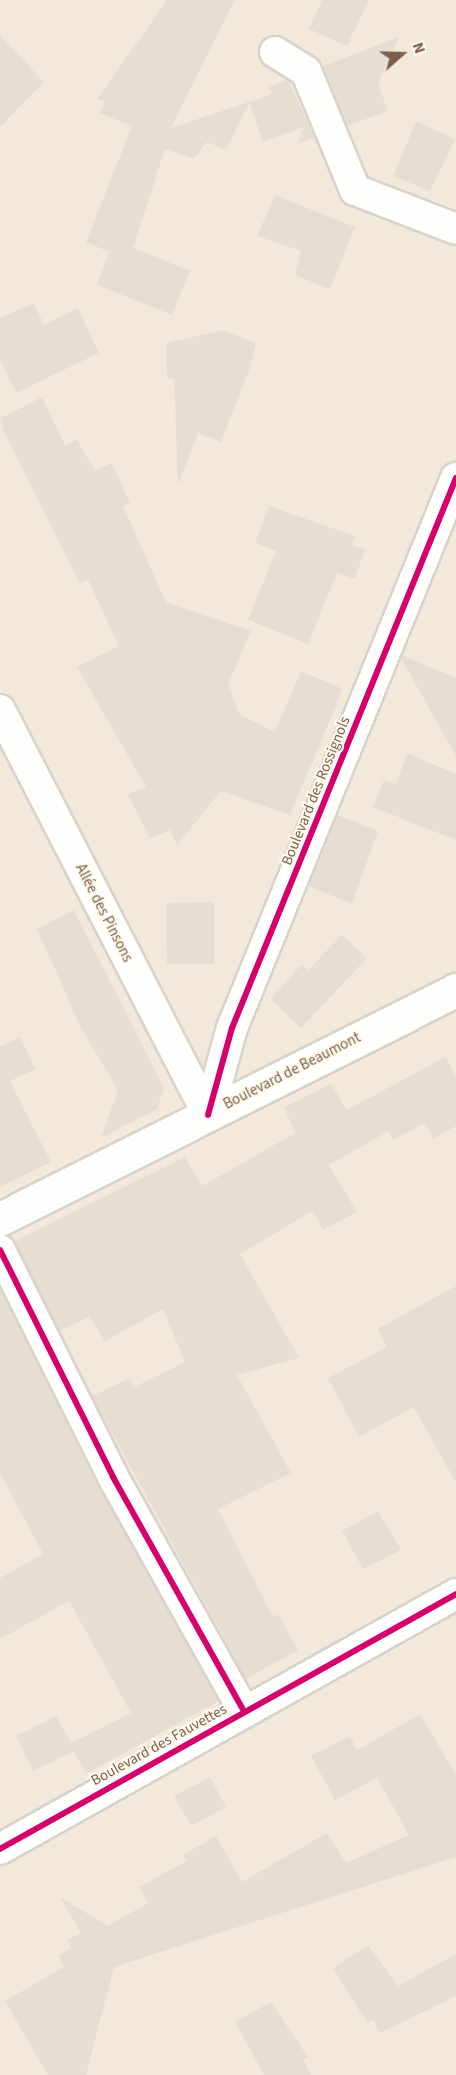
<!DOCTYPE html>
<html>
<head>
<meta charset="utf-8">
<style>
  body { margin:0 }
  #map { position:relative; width:456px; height:2075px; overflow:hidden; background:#faf6ed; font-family:"Source Sans 3",sans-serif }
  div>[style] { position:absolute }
  .residential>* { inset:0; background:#f3e9da }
  .building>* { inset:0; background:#e7ded3 }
  .roads { filter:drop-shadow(2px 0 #d9d3cb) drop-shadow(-2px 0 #d9d3cb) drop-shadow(0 2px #d9d3cb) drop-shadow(0 -2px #d9d3cb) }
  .minor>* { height:30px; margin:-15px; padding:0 15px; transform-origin:15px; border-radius:15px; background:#fefefc }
  .tertiary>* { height:33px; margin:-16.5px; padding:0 16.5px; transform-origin:16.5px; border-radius:16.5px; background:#fefefc }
  .cycleway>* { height:6px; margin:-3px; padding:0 3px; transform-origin:3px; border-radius:3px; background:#d6006c }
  span { translate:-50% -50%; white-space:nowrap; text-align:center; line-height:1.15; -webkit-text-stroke:4.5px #fffaf0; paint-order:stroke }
  .street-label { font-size:15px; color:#7d5e48 }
  .north { position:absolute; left:372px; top:24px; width:60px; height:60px; -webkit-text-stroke:4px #fffaf0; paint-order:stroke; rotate:70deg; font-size:16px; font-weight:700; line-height:24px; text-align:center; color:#7d5e48 }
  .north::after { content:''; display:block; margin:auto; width:21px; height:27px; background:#7d5e48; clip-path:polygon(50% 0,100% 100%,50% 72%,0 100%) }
</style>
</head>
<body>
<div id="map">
  <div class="residential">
    <div style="clip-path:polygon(0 0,456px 0,456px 2075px,0 2075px)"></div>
  </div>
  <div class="building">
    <div style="clip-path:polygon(167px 0,235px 0,171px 128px,272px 94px,269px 87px,288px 80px,315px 138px,297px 144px,304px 127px,263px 142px,249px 103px,226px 150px,207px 142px,194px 159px,165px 149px,133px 248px,190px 271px,172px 315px,97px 285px,109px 252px,86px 242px,132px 126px,99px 113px,105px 102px,97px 99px)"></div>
    <div style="clip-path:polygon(322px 0,369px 0,347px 46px,309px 29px)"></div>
    <div style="clip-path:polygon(0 35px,44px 82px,0 127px)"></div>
    <div style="clip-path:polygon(399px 37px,378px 83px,388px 111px,347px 126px,323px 66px)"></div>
    <div style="clip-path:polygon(416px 121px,455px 139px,430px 191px,393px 176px)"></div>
    <div style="clip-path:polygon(275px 195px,355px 227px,330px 289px,295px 275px,301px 251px,257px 236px)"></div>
    <div style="clip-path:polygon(34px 303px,44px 325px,78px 308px,99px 353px,16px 393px,0 360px,0 318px)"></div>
    <div style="clip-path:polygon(224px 330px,256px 343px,249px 370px,221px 442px,198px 433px,178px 485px,174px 378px,167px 378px,166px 343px)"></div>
    <div style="clip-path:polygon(42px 397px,65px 445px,77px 440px,95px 471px,112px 463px,130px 503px,123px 506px,166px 602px,251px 631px,228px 684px,240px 715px,275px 732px,301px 671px,343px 689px,290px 815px,221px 791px,177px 845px,170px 830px,150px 839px,128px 794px,146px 787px,77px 667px,119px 646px,88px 580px,80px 584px,3px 429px,1px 418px)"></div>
    <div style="clip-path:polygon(269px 506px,355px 536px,352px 545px,365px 549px,355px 579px,337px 573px,308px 644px,248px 620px,276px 551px,255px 543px)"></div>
    <div style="clip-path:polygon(402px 655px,456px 678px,456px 756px,401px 658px)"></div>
    <div style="clip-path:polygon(407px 753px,456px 774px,456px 840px,373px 807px,384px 780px,396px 784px)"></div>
    <div style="clip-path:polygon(337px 815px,378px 831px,352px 904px,308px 886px)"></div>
    <div style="clip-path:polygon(214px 902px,214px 964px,167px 964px,166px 903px)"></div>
    <div style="clip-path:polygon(74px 910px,164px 1088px,157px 1109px,101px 1138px,118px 1090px,81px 1028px,37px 929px)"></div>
    <div style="clip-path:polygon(342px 935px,367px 958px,301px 1028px,271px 999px,301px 965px,308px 970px)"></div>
    <div style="clip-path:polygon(20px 1037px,35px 1069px,10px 1081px,51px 1162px,0 1187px,0 1047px)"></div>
    <div style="clip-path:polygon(445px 1057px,456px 1077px,456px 1126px,433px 1139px,425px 1123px,393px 1140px,389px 1131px,329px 1165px,357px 1212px,323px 1230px,313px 1211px,240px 1254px,299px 1358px,237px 1375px,291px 1473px,218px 1509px,273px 1617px,278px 1614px,298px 1650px,246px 1679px,92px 1396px,130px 1378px,134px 1387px,185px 1362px,163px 1309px,105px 1341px,89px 1317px,59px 1331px,14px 1241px,185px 1157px,202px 1186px,295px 1133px,284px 1107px,331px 1084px,347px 1110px)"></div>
    <div style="clip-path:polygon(456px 1286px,456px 1483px,414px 1407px,359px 1437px,328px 1378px,387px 1347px,377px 1329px)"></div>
    <div style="clip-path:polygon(0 1289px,98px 1485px,219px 1701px,86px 1774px,74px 1751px,33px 1771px,16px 1736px,56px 1716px,71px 1743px,131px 1713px,69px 1601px,0 1639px,0 1578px,43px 1554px,0 1473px)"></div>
    <div style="clip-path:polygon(378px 1511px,401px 1550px,363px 1569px,342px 1531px)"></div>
    <div style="clip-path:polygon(420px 1714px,456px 1775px,456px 1857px,114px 1967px,86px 2075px,48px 2075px,5px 2001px,64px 1967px,58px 1956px,71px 1948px,67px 1940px,81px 1933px,60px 1897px,108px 1926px,148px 1903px,139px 1887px,187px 1861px,183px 1855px,216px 1836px,242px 1882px,327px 1833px,346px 1863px,409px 1835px,377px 1778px,335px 1800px,311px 1756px,350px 1736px,357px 1750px)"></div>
    <div style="clip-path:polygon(210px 1777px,226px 1807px,191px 1826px,174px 1796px)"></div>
    <div style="clip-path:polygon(368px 1945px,398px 1986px,456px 1954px,456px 1996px,380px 2033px,373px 2020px,367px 2023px,333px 1968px)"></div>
    <div style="clip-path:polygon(271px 2002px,308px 2057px,303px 2060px,311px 2075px,264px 2075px,235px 2022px)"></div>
  </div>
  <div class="roads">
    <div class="minor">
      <div style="left:275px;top:52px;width:36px;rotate:32deg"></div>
      <div style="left:306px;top:71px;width:129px;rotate:67.6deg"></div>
      <div style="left:355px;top:190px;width:108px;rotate:21.1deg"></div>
      <div style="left:0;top:710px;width:455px;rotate:62.8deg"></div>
      <div style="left:208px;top:1115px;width:90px;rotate:-74.6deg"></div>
      <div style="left:232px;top:1028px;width:594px;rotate:-67.84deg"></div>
      <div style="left:0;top:1250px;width:254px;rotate:63.5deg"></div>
      <div style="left:113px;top:1477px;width:268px;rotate:60.8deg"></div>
      <div style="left:0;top:1849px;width:522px;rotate:-29.21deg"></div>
    </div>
    <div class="tertiary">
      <div style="left:0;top:1219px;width:510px;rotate:-26.67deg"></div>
    </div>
  </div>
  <div class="cycleway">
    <div style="left:208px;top:1115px;width:90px;rotate:-74.6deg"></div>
    <div style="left:232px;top:1028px;width:594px;rotate:-67.84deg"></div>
    <div style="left:0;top:1250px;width:254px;rotate:63.5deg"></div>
    <div style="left:113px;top:1477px;width:268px;rotate:60.8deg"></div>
    <div style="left:0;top:1849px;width:522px;rotate:-29.21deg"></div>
  </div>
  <div class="street-label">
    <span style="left:316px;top:791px;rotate:-68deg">Boulevard des Rossignols</span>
    <span style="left:104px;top:913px;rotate:63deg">Allée des Pinsons</span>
    <span style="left:292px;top:1071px;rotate:-27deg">Boulevard de Beaumont</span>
    <span style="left:159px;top:1745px;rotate:-29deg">Boulevard des Fauvettes</span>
  </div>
  <div class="north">N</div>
</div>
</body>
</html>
